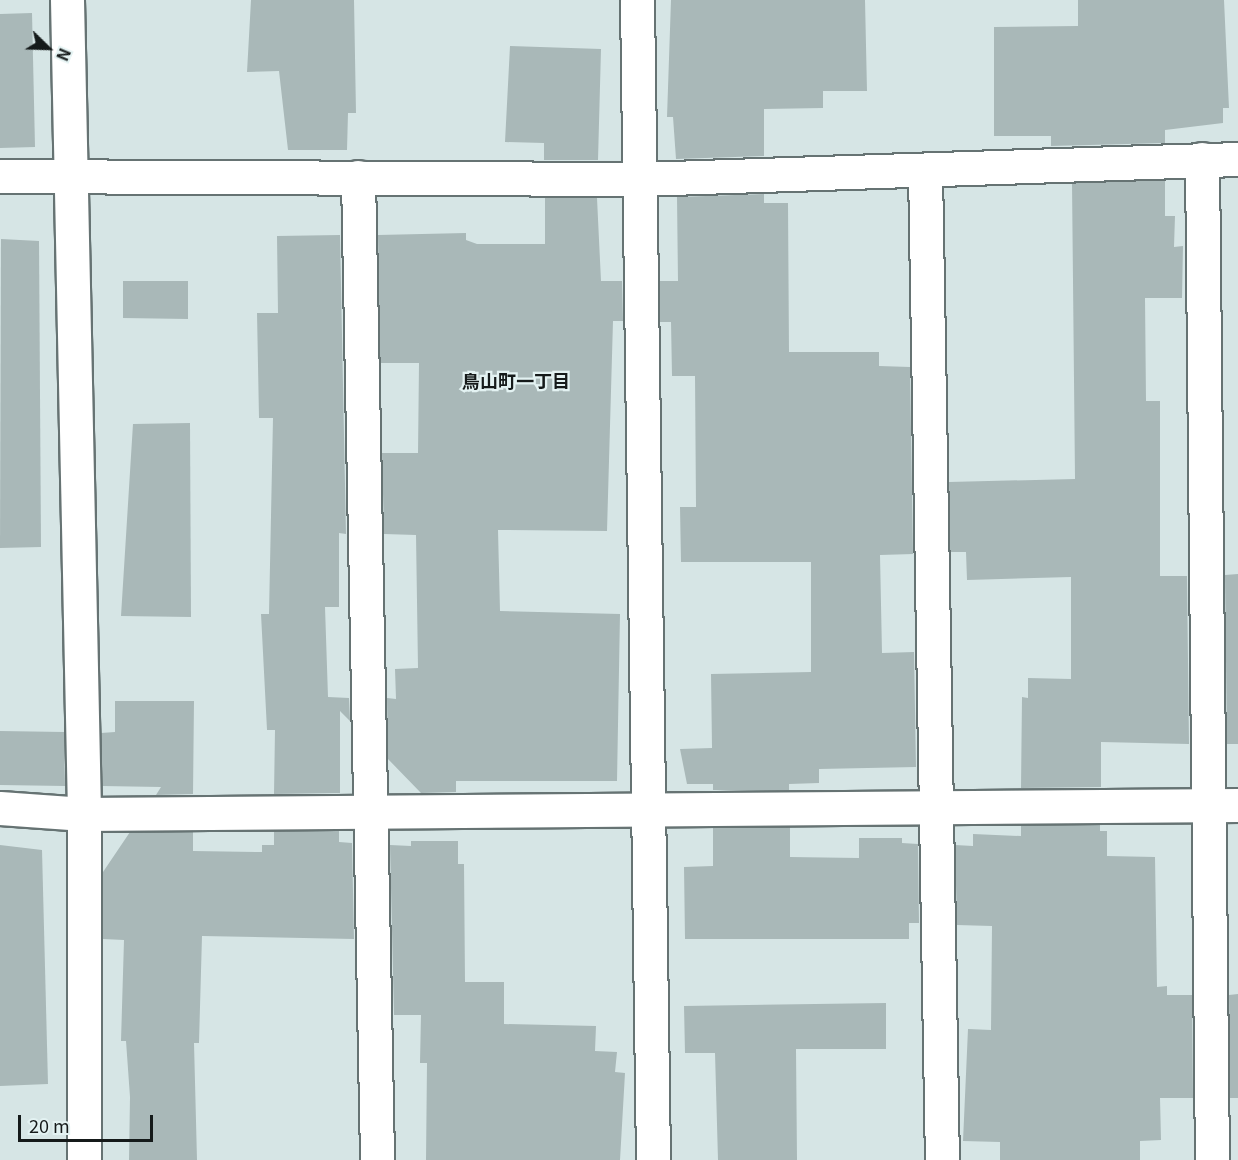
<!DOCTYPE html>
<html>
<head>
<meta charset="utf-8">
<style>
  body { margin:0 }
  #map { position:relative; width:1238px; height:1160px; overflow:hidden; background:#d6e5e5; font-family:Georgia,"Noto Sans JP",serif }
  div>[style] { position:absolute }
  .building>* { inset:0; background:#a9b8b8 }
  .roads { filter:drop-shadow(2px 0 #667373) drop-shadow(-2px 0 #667373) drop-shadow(0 2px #667373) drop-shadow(0 -2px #667373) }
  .street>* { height:33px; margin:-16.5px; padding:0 16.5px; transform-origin:16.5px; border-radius:16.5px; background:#fff }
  span { translate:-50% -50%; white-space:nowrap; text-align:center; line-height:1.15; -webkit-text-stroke:4.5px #e3f2f2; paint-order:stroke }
  .neighbourhood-label { font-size:18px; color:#151a1a; font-weight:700 }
  .north { position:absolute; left:18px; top:18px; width:60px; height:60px; -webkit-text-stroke:4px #e3f2f2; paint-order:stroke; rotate:113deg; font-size:16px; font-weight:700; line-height:24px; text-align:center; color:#151a1a }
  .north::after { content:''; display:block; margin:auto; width:21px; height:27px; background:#151a1a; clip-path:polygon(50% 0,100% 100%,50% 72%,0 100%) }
  .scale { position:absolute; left:18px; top:1115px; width:135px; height:27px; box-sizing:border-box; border:3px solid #151a1a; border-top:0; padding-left:8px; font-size:18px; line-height:21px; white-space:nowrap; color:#151a1a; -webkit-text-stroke:4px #e3f2f2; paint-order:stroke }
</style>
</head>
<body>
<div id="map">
  <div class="building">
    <div style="clip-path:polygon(251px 0,354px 0,356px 113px,348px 113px,347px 150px,288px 150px,279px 71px,247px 72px)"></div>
    <div style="clip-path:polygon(671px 0,865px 0,867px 91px,823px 91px,823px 108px,764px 109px,764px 156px,676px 159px,673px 117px,667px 117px)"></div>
    <div style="clip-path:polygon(1078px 0,1224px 0,1229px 108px,1223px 108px,1223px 123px,1165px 130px,1165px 143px,1051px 146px,1051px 136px,994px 136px,994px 27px,1078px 26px)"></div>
    <div style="clip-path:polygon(32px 13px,35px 147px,0 148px,0 14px)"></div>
    <div style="clip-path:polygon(510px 46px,601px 49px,598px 160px,544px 160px,544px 143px,505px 142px)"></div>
    <div style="clip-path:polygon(1165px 180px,1165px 216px,1175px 216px,1174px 247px,1183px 246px,1182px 298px,1145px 298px,1146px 401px,1160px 401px,1160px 576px,1187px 576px,1189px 744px,1101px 742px,1101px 787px,1021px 788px,1022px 697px,1028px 698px,1028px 678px,1071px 679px,1071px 577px,967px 580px,966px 552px,950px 552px,949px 482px,1075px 479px,1072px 183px)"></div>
    <div style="clip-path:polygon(764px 194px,764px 203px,788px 203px,789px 352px,879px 352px,879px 366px,910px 367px,913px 554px,880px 555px,882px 653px,914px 652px,916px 767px,819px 769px,819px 783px,789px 784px,789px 790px,713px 790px,713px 784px,687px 784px,680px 749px,712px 748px,711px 674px,811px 672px,811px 562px,681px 562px,680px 507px,696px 507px,695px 376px,672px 376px,671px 322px,660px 322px,660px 281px,678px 281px,677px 197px)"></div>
    <div style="clip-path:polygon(545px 197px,597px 198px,601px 281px,622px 281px,623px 321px,613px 321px,607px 531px,498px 530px,500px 611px,620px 614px,617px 781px,456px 781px,456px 792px,421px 793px,388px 759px,387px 698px,396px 699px,395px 669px,418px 668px,416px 535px,384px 534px,382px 453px,418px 453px,419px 363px,380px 363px,378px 235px,466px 233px,466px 240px,477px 244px,545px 244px)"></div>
    <div style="clip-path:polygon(340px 235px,346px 534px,339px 533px,339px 607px,325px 607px,328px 697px,349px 698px,350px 721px,340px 711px,340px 793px,274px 794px,275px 730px,267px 730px,261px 614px,269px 614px,273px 418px,259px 418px,257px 313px,278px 313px,277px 236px)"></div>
    <div style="clip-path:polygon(1px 239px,39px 241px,41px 547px,0 548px)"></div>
    <div style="clip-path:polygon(123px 281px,188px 281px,188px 319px,123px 318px)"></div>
    <div style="clip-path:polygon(190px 423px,191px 617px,121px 616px,133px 424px)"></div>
    <div style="clip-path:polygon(1238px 574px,1238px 744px,1227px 744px,1225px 575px)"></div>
    <div style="clip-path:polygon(115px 701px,194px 701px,193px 794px,156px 795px,161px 787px,102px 786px,101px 733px,115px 732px)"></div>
    <div style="clip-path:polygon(0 731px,64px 732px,65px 786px,0 785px)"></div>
    <div style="clip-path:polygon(1021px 825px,1100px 825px,1100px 831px,1107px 831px,1107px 856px,1155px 857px,1157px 987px,1167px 986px,1167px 995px,1192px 995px,1193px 1098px,1160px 1098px,1161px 1140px,1140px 1141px,1140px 1160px,1000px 1160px,1000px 1142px,963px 1141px,968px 1029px,991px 1030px,992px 926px,957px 925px,955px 845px,973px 846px,973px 834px,1021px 836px)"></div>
    <div style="clip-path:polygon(790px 827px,790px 857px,859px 858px,859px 838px,902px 838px,902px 843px,918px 844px,919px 923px,909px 923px,909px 939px,685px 939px,684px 867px,713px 866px,713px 828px)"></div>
    <div style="clip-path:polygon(274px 831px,339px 831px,339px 842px,352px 843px,354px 939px,202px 936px,199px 1043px,194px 1043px,197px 1160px,129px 1160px,130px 1097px,126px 1041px,121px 1041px,124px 940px,103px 939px,103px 872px,130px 832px,193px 832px,193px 851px,262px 852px,262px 845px,274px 845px)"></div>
    <div style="clip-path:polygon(411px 841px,458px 841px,458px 864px,464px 864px,465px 982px,504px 982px,504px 1024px,596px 1026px,595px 1051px,617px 1052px,615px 1072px,625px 1073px,620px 1160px,426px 1160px,427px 1063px,420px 1063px,421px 1015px,394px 1015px,390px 845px,411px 846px)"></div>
    <div style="clip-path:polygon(0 845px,42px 850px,48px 1084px,0 1086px)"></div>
    <div style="clip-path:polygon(1238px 994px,1238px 1098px,1230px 1098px,1229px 995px)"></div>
    <div style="clip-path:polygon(886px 1003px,886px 1049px,796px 1049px,797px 1160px,718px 1160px,715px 1053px,685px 1053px,684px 1006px)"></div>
  </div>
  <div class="roads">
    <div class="street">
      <div style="left:67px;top:0;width:814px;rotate:88.8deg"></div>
      <div style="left:84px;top:814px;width:346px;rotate:90deg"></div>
      <div style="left:637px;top:0;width:1160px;rotate:89.21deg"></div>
      <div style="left:1202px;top:159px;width:1001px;rotate:89.43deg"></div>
      <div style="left:925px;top:170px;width:990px;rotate:89.02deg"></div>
      <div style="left:0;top:176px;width:641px;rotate:0.27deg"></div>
      <div style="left:641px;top:179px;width:597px;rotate:-1.92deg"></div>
      <div style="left:358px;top:177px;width:983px;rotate:88.89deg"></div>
      <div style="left:0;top:808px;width:84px;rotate:4.1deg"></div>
      <div style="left:84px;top:814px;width:1154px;rotate:-0.45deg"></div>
    </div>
  </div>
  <div class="neighbourhood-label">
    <span style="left:516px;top:380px">鳥山町一丁目</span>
  </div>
  <div class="north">N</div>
  <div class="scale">20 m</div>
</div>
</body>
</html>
